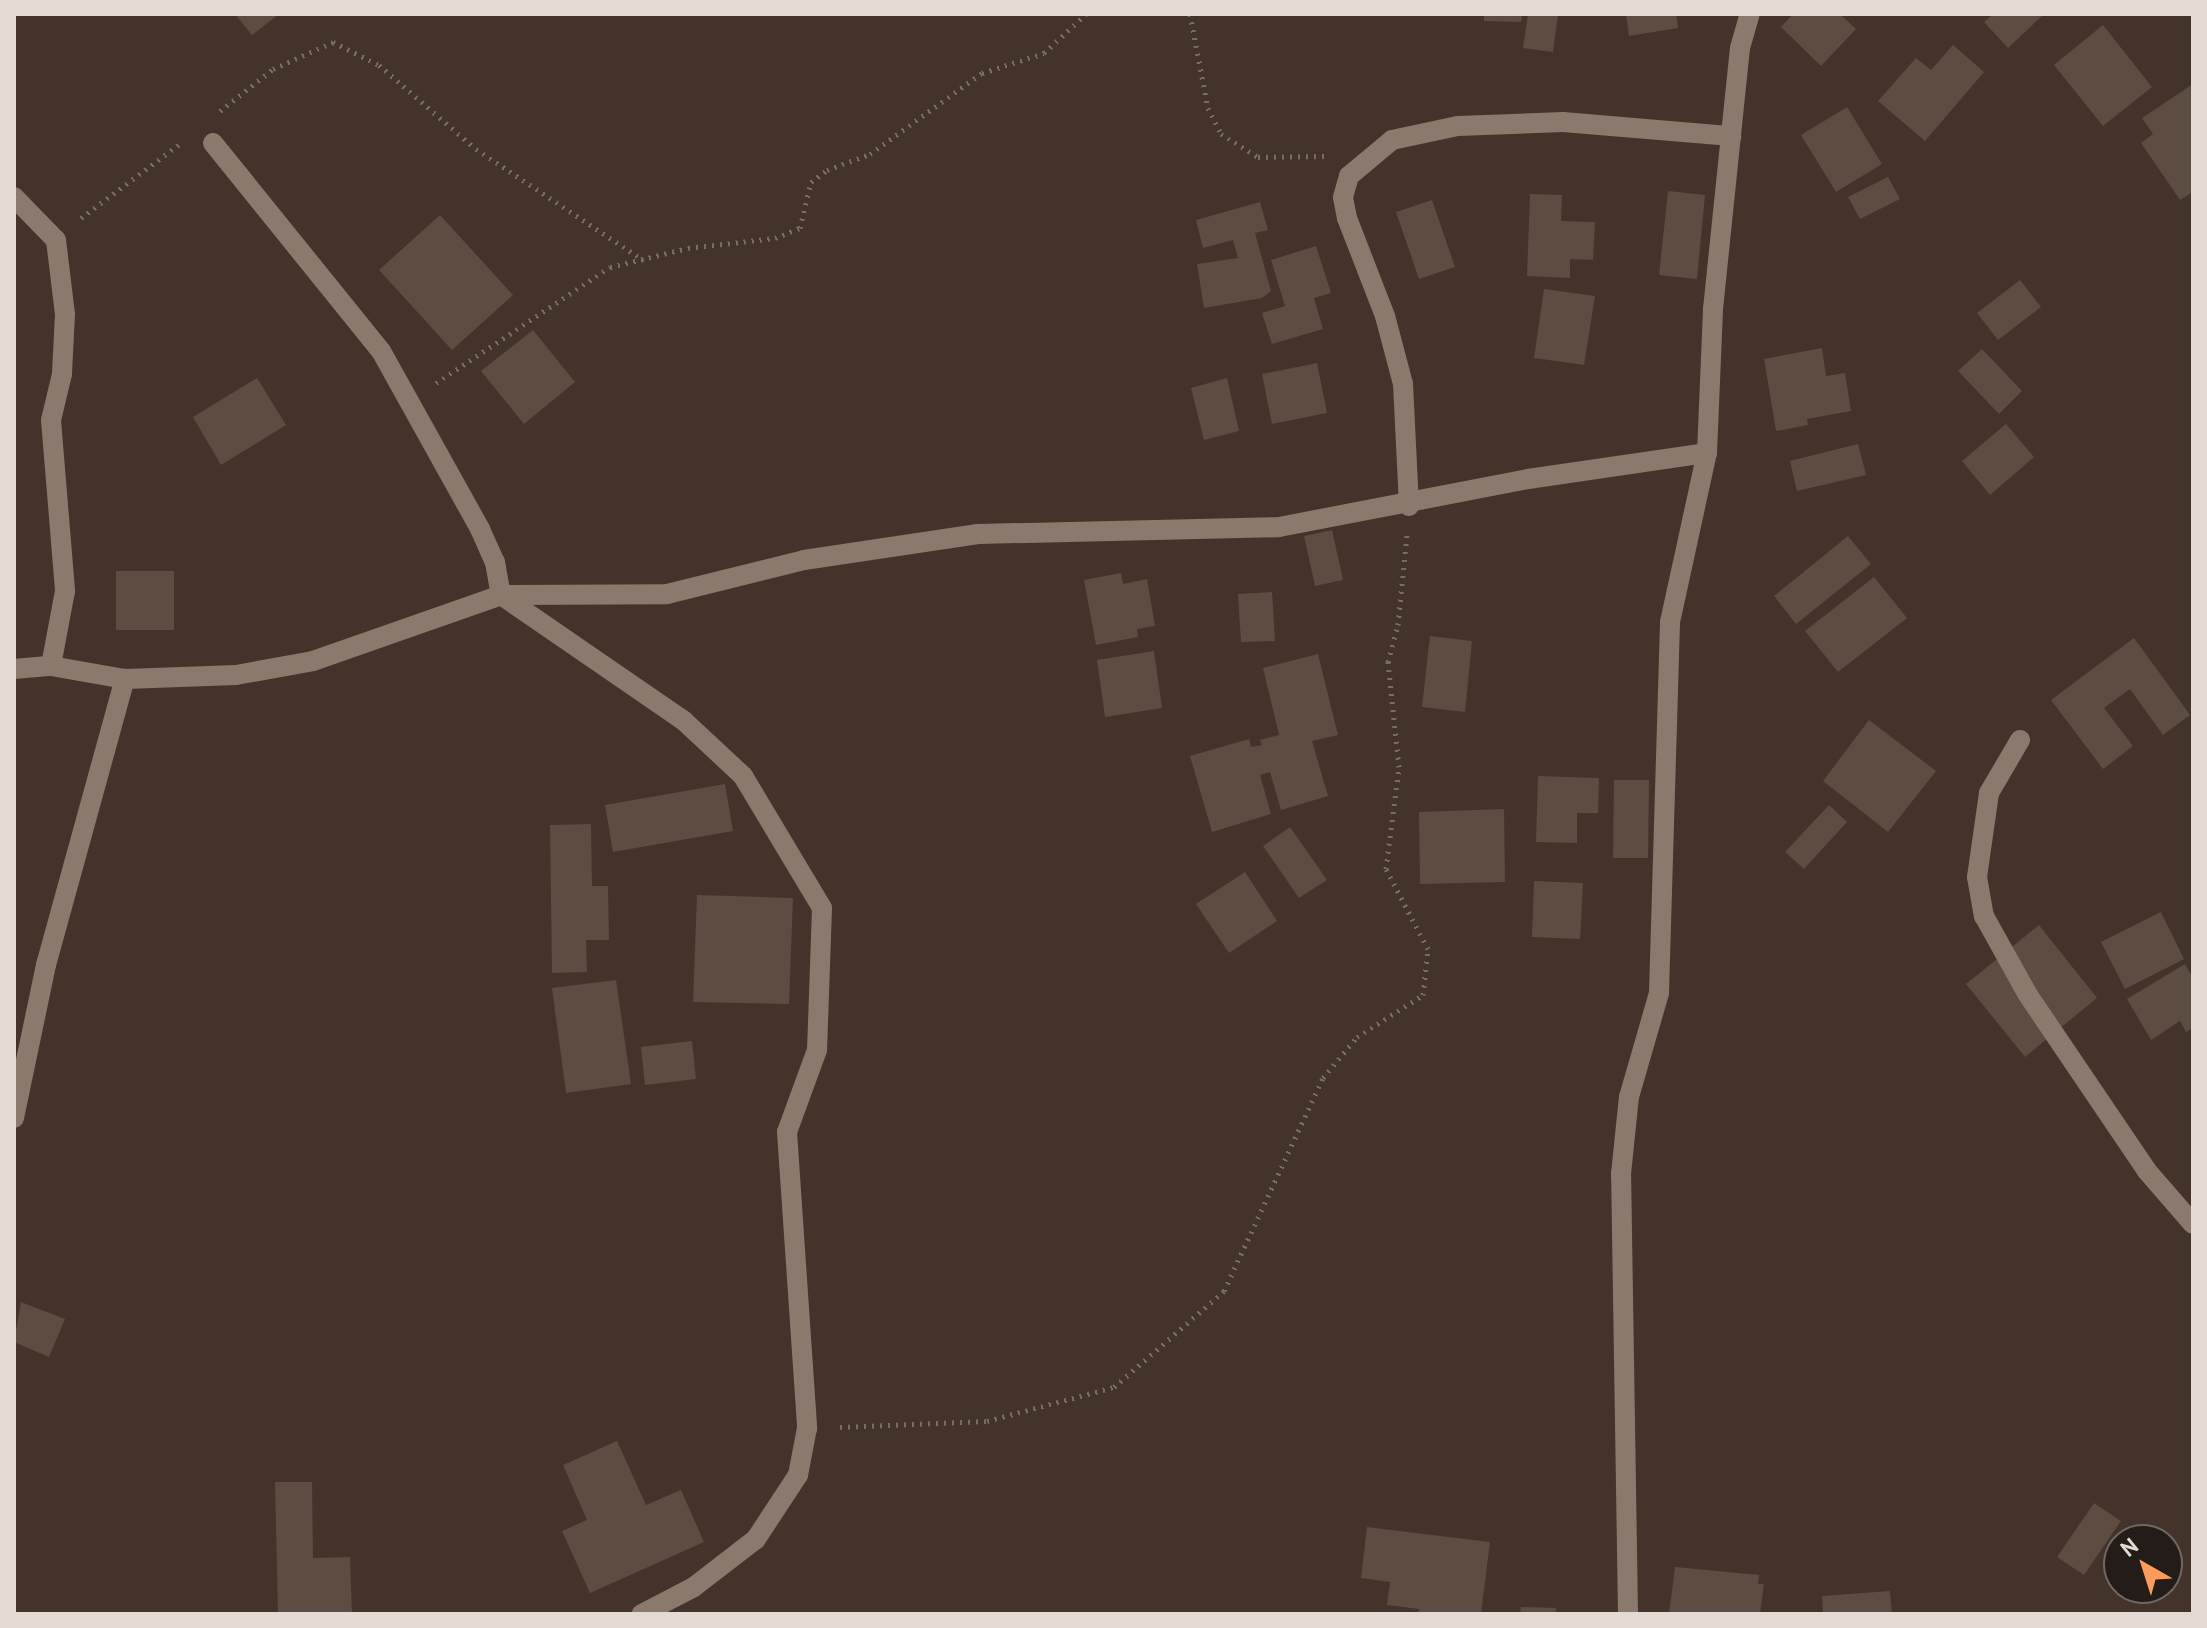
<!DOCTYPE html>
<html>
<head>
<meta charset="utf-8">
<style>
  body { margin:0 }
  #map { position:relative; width:2207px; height:1628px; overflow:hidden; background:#43332a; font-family:"PT Sans",sans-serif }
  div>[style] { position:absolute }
  .building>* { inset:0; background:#5d4c42 }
  .path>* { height:5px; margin-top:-2.5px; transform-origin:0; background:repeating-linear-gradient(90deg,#7a6c64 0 2px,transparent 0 8px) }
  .minor>* { height:20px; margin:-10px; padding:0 10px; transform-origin:10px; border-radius:10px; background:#8b796e }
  span { translate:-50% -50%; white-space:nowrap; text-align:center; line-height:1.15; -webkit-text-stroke:8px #241c18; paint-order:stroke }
  .frame { position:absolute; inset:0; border:16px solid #e4dad4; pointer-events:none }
  .north { position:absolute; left:2103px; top:1524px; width:80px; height:80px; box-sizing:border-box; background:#241c18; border:2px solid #716863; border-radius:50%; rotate:321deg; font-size:22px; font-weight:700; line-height:32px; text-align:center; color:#e4dad4 }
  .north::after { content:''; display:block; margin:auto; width:28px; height:36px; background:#ff9b5a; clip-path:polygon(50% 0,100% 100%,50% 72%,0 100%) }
</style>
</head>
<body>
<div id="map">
  <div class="building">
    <div style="clip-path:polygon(235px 14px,279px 14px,252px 35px)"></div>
    <div style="clip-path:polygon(1484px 14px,1522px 14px,1521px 22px,1484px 21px)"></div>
    <div style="clip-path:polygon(1528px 14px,1558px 14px,1553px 52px,1523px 48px)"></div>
    <div style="clip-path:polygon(1626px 14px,1676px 14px,1678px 28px,1629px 36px)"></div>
    <div style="clip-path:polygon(1793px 14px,1840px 14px,1856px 29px,1821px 66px,1781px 27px)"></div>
    <div style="clip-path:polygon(1993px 14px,2044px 14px,2008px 48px,1984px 22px)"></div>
    <div style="clip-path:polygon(2103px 25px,2152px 87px,2103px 126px,2054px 65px)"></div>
    <div style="clip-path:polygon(1953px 45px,1984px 72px,1925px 141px,1878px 101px,1916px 58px,1931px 70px)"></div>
    <div style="clip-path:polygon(2193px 84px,2193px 192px,2180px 200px,2141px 143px,2153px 134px,2142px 118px)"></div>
    <div style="clip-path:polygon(1847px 107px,1882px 164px,1836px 192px,1801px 135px)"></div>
    <div style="clip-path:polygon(1888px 177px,1900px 199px,1860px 219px,1848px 197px)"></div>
    <div style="clip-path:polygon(1668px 191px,1705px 195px,1697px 279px,1659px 275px)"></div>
    <div style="clip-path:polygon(1530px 194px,1562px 195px,1561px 221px,1595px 222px,1593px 260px,1570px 259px,1570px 278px,1527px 276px)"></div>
    <div style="clip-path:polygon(1432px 200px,1455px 267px,1419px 279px,1396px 212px)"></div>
    <div style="clip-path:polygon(1260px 202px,1268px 230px,1255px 233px,1271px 291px,1262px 298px,1204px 308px,1197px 264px,1238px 258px,1233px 240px,1203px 248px,1196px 220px)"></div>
    <div style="clip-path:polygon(440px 215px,513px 295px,452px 350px,379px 270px)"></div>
    <div style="clip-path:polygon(1316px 246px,1331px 293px,1314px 298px,1323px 329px,1272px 344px,1262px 313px,1285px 306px,1271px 260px)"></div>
    <div style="clip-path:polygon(2020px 280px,2041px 307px,1998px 340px,1977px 313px)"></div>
    <div style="clip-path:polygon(1544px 289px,1595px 296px,1584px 365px,1534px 358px)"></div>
    <div style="clip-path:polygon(533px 330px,575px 382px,524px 424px,481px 371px)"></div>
    <div style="clip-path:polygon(1822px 348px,1826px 376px,1845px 373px,1851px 411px,1807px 419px,1808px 425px,1776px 431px,1764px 359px)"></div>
    <div style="clip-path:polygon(1982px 349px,2022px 391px,1999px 414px,1958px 371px)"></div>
    <div style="clip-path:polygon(1317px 363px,1327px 413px,1272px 424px,1262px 374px)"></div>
    <div style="clip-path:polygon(257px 378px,286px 425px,221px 465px,193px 417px)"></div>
    <div style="clip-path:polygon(1227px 378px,1239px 431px,1204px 440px,1191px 388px)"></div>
    <div style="clip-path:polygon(2006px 424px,2034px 457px,1990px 495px,1962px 461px)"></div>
    <div style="clip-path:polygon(1858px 444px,1866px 475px,1797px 491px,1790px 461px)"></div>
    <div style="clip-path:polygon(1332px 530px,1343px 580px,1315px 586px,1304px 536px)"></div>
    <div style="clip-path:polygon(1848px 536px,1871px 564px,1796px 624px,1774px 596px)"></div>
    <div style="clip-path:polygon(116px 571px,174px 571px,174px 630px,116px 630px)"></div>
    <div style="clip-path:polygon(1121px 573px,1123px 584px,1147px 579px,1155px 626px,1137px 629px,1138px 637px,1096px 645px,1084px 580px)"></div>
    <div style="clip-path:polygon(1874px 577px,1907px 618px,1838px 672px,1805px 631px)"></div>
    <div style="clip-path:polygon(1272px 592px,1275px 641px,1241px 642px,1238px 594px)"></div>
    <div style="clip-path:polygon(1430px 636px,1472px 641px,1465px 712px,1422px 707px)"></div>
    <div style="clip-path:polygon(2134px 638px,2190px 715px,2163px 735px,2130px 689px,2104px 708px,2133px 746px,2103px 769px,2051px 700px)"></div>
    <div style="clip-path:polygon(1154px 651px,1162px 708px,1105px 717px,1097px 660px)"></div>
    <div style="clip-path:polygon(1318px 654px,1338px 735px,1312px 741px,1328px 796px,1281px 810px,1270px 772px,1260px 775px,1271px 814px,1212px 832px,1190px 756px,1249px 739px,1251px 747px,1262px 745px,1260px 740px,1279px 735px,1263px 668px)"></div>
    <div style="clip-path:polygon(1869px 720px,1936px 771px,1888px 832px,1823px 781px)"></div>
    <div style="clip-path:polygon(1538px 776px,1599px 778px,1598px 813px,1577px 813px,1577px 843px,1536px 842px)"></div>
    <div style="clip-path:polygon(1614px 780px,1649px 780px,1648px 858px,1613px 858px)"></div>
    <div style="clip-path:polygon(725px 784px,733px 831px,613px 852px,605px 805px)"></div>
    <div style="clip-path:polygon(1829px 805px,1847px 822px,1804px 869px,1785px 852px)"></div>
    <div style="clip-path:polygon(1504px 809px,1505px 882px,1420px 884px,1419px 812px)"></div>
    <div style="clip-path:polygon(591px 824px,592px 886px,608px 886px,609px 940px,586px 940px,587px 972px,552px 973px,550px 825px)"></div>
    <div style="clip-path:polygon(1290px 827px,1327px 880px,1299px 898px,1263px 846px)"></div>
    <div style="clip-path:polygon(1245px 872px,1277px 921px,1229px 953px,1196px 904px)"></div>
    <div style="clip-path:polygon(1534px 881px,1583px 883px,1580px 939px,1532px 937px)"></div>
    <div style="clip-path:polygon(697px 895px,793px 898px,789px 1004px,693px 1002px)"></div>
    <div style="clip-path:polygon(2161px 912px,2184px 959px,2125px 989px,2101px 942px)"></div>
    <div style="clip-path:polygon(2039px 925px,2097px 998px,2025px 1057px,1966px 984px)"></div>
    <div style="clip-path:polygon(2185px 964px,2193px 978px,2193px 1028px,2186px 1032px,2180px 1021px,2151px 1040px,2127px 999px)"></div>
    <div style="clip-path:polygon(616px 980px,631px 1084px,566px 1093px,552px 988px)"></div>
    <div style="clip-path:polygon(692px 1041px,696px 1079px,645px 1085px,641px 1047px)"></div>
    <div style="clip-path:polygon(21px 1302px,65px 1319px,49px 1357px,14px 1342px)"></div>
    <div style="clip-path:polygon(617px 1441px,646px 1505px,681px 1490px,704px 1542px,590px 1593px,562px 1531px,587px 1520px,563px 1465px)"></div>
    <div style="clip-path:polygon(275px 1482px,312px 1482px,313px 1558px,350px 1557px,352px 1614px,278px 1614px)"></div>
    <div style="clip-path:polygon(2094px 1503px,2121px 1521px,2084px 1575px,2057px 1557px)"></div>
    <div style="clip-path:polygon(1367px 1527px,1490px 1542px,1481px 1614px,1418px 1614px,1419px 1609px,1387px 1605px,1390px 1582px,1361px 1578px)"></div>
    <div style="clip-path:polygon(1675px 1567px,1759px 1575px,1758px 1584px,1764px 1584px,1760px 1614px,1669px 1614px)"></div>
    <div style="clip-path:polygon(1890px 1591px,1892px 1614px,1823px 1614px,1822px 1596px)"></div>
    <div style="clip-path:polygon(1521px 1607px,1556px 1608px,1556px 1614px,1520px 1614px)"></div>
  </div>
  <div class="path">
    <div style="left:1190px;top:14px;width:96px;rotate:79.2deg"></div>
    <div style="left:1208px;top:108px;width:29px;rotate:63deg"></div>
    <div style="left:1221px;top:134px;width:44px;rotate:31.9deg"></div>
    <div style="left:1258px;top:157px;width:67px;rotate:-0.9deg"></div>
    <div style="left:220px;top:111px;width:68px;rotate:-38.4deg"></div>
    <div style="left:273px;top:69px;width:66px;rotate:-24.2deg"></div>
    <div style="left:333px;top:42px;width:51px;rotate:26.6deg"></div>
    <div style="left:379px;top:65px;width:128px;rotate:40.9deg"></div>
    <div style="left:476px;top:149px;width:201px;rotate:33.6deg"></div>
    <div style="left:81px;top:218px;width:125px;rotate:-36.9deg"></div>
    <div style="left:436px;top:383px;width:209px;rotate:-33.7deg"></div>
    <div style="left:610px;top:267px;width:80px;rotate:-13.7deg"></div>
    <div style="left:688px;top:248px;width:88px;rotate:-6.6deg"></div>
    <div style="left:775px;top:238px;width:27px;rotate:-22deg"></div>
    <div style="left:800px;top:228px;width:47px;rotate:-76.6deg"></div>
    <div style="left:811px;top:182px;width:20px;rotate:-37deg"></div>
    <div style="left:827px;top:170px;width:46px;rotate:-20.4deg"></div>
    <div style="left:870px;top:154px;width:138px;rotate:-35.9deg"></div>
    <div style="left:982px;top:73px;width:65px;rotate:-17.9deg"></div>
    <div style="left:1044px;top:53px;width:57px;rotate:-42.9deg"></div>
    <div style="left:840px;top:1427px;width:147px;rotate:-2.3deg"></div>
    <div style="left:987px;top:1421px;width:131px;rotate:-15deg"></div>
    <div style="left:1114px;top:1387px;width:146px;rotate:-41.1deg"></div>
    <div style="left:1224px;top:1291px;width:235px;rotate:-65.1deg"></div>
    <div style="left:1323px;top:1078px;width:53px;rotate:-50.3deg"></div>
    <div style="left:1357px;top:1037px;width:78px;rotate:-32.5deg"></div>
    <div style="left:1423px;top:995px;width:46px;rotate:-83.8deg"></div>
    <div style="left:1428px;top:949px;width:90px;rotate:-117.7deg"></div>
    <div style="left:1386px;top:869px;width:103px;rotate:-82.7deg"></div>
    <div style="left:1399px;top:767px;width:106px;rotate:-96deg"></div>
    <div style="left:1388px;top:662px;width:38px;rotate:-75deg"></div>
    <div style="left:1398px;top:625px;width:90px;rotate:-84.3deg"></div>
  </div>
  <div class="minor">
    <div style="left:213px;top:143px;width:267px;rotate:51.1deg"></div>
    <div style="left:381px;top:351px;width:204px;rotate:60.9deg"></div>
    <div style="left:480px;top:529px;width:36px;rotate:66deg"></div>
    <div style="left:495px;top:562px;width:34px;rotate:80deg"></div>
    <div style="left:501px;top:595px;width:221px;rotate:34.5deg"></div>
    <div style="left:683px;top:720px;width:82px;rotate:43deg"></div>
    <div style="left:743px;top:776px;width:154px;rotate:59.1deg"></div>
    <div style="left:822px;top:908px;width:142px;rotate:92deg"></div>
    <div style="left:817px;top:1050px;width:87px;rotate:110.1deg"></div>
    <div style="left:787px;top:1132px;width:297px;rotate:86.1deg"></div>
    <div style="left:807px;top:1428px;width:48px;rotate:100.8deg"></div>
    <div style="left:798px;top:1475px;width:77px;rotate:123.3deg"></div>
    <div style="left:756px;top:1539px;width:78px;rotate:142.3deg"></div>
    <div style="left:694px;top:1587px;width:59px;rotate:152.6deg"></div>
    <div style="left:14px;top:197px;width:60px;rotate:45.7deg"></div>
    <div style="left:56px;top:240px;width:75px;rotate:83.1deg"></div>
    <div style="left:65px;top:314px;width:60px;rotate:92.9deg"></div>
    <div style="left:62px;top:374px;width:47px;rotate:103.4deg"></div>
    <div style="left:51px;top:420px;width:172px;rotate:85.3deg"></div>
    <div style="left:65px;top:591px;width:76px;rotate:100.6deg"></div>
    <div style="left:1409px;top:506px;width:122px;rotate:-92.8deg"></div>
    <div style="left:1403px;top:384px;width:70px;rotate:-104.8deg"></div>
    <div style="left:1385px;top:316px;width:105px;rotate:-111.2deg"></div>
    <div style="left:1347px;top:218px;width:21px;rotate:-101deg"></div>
    <div style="left:1343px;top:197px;width:22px;rotate:-74deg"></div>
    <div style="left:1349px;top:176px;width:56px;rotate:-39.9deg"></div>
    <div style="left:1392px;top:140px;width:67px;rotate:-12deg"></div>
    <div style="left:1458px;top:126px;width:105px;rotate:-2.2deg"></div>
    <div style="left:1563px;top:122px;width:169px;rotate:4.8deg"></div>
    <div style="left:14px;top:669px;width:37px;rotate:-5deg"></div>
    <div style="left:51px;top:666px;width:75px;rotate:10deg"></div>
    <div style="left:125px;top:679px;width:111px;rotate:-2.1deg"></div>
    <div style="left:236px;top:675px;width:78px;rotate:-10.3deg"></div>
    <div style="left:313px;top:661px;width:199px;rotate:-19.3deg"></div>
    <div style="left:501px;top:595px;width:166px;rotate:-0.3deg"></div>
    <div style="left:667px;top:594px;width:141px;rotate:-13.9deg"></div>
    <div style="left:804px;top:560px;width:176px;rotate:-8.5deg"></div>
    <div style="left:978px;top:534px;width:301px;rotate:-1.3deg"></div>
    <div style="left:1279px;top:527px;width:254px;rotate:-10.9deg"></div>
    <div style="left:1528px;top:479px;width:181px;rotate:-8.3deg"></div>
    <div style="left:2020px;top:740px;width:61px;rotate:120.3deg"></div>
    <div style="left:1989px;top:793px;width:85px;rotate:98.1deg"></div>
    <div style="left:1977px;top:877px;width:40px;rotate:80deg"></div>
    <div style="left:1984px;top:916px;width:90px;rotate:60.9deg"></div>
    <div style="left:2028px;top:995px;width:212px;rotate:55.9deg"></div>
    <div style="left:2147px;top:1171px;width:70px;rotate:49deg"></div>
    <div style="left:14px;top:1118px;width:156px;rotate:-78.2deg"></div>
    <div style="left:46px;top:965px;width:297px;rotate:-74.6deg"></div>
    <div style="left:1628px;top:1614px;width:440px;rotate:-90.9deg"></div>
    <div style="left:1621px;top:1174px;width:77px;rotate:-84.1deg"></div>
    <div style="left:1629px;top:1097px;width:108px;rotate:-73.9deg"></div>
    <div style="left:1659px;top:993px;width:371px;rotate:-88.3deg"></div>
    <div style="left:1670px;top:622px;width:173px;rotate:-77.7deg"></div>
    <div style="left:1707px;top:453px;width:144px;rotate:-87.6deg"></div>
    <div style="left:1713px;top:309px;width:262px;rotate:-84.1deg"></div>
    <div style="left:1740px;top:48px;width:35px;rotate:-74deg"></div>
  </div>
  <div class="frame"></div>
  <div class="north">N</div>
</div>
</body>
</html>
